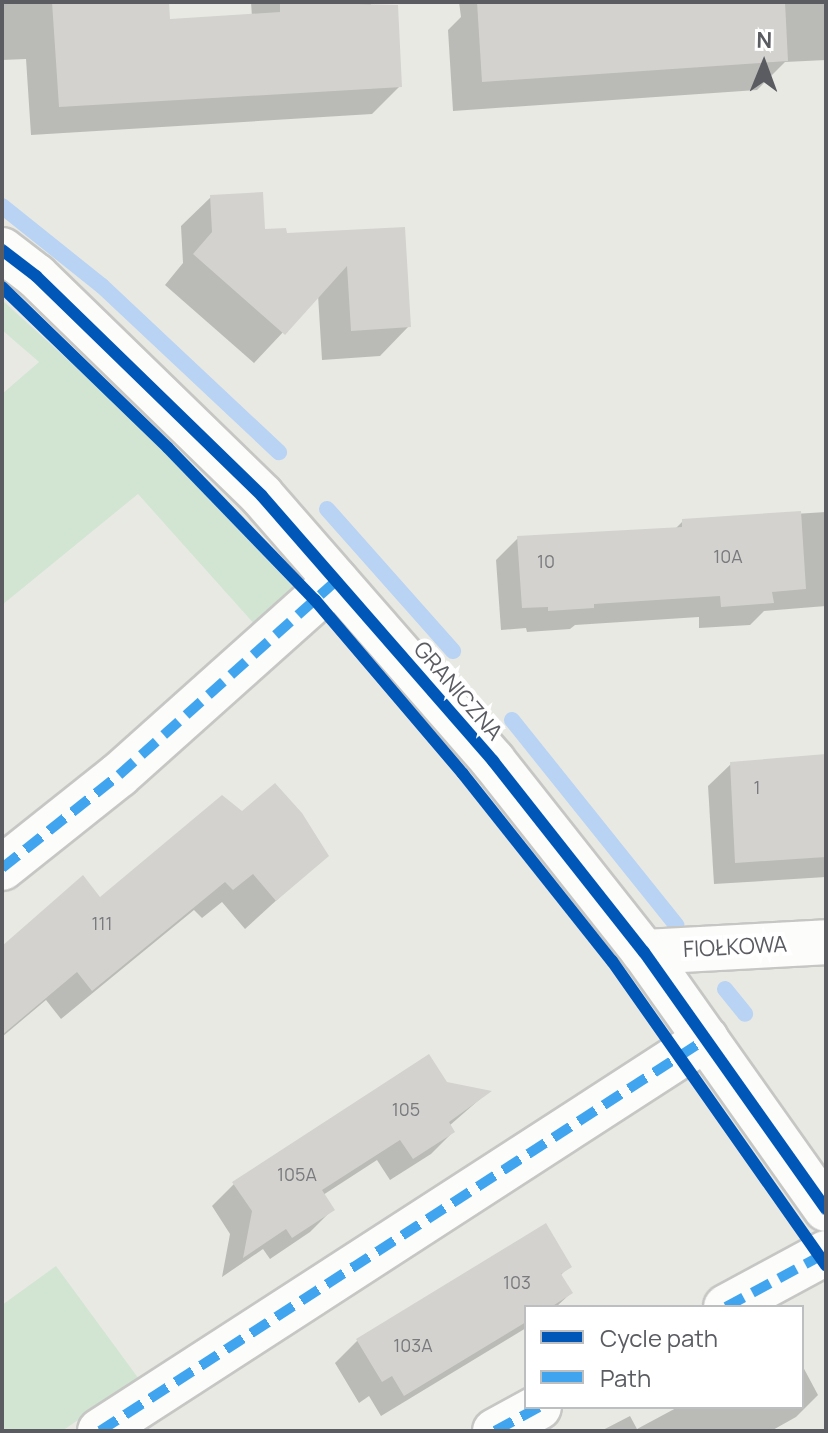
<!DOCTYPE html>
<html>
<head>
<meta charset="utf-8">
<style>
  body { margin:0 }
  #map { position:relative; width:828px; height:1433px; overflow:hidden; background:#e9e9e4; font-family:Manrope,sans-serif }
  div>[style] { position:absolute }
  .green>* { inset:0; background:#d2e5d2 }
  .shadow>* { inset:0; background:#0003 }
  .stream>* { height:16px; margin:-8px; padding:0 8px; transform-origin:8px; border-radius:8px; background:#b8d3f3 }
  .building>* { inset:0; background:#d3d2cf }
  .roads { filter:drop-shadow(2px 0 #c6c6c4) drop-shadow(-2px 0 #c6c6c4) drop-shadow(0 2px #c6c6c4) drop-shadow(0 -2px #c6c6c4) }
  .minor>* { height:44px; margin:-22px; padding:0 22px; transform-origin:22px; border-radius:22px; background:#fcfcfb }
  .tertiary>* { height:44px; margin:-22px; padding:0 22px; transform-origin:22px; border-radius:22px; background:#fcfcfb }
  .quiet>* { height:10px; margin-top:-5px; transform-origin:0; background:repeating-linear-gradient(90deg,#40a5ee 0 20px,transparent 0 30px) }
  .cycleway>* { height:12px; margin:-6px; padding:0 6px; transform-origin:6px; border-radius:6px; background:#0057b8 }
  span { translate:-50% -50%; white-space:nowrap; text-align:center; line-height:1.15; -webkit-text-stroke:8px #fff; paint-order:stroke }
  .number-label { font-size:18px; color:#797a7d }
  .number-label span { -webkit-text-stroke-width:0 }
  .street-label { font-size:22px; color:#5a5c61 }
  .frame { position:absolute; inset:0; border:4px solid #5a5c61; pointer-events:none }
  .legend { position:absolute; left:524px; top:1305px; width:280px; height:104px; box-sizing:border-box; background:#fff; border:2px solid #bdbec0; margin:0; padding:10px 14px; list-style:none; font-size:24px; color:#5a5c61 }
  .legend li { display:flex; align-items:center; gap:16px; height:40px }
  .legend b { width:40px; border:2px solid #bdbec0 }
  .north { position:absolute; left:724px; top:24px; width:80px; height:80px; -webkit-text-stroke:6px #fff; paint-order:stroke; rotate:1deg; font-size:22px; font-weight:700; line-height:32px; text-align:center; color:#5a5c61 }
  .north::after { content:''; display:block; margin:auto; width:28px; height:36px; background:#5a5c61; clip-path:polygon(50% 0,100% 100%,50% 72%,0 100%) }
</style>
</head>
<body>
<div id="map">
  <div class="green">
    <div style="clip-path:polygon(2px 300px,131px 417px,320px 615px,257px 627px,138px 494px,2px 605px,2px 394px,39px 362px,2px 330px)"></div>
    <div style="clip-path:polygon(56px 1266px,139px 1379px,62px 1431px,2px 1431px,2px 1305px)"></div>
  </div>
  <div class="shadow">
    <div style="clip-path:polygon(2px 2px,167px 2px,168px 21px,252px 17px,251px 2px,370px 2px,400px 86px,372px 114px,31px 135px,26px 59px,2px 60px)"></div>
    <div style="clip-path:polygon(459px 2px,826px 2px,826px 60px,785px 62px,757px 90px,453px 111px,448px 30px,461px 17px)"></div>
    <div style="clip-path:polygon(211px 197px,263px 231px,285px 236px,403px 229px,409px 326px,380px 356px,322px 360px,318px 295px,254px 363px,165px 285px,183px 263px,181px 226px)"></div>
    <div style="clip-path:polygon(826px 512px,826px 606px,764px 611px,750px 625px,699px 628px,699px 617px,575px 625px,570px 629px,527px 632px,526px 628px,501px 630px,496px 560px,518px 538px,674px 530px,683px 521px)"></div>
    <div style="clip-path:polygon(826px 757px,826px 877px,714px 884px,708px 786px,731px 764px)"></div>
    <div style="clip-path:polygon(242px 814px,326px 855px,245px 929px,222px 902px,202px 918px,194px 910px,61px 1019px,46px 1000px,2px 1037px,2px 947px,100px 899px)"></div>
    <div style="clip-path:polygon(446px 1084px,488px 1092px,449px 1126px,453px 1132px,431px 1154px,390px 1180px,377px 1160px,323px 1195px,332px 1210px,310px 1232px,270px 1259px,263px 1249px,222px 1277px,230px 1234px,212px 1206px,234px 1184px)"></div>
    <div style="clip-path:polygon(569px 1266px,560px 1276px,571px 1293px,556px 1307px,526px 1307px,526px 1328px,381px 1416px,369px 1396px,359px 1403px,335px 1363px,357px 1341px)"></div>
    <div style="clip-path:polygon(802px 1365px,818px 1395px,796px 1417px,771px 1431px,601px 1431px,630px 1416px,637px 1429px,678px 1407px,802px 1407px)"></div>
  </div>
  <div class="stream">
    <div style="left:2px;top:206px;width:128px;rotate:38.7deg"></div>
    <div style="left:102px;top:286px;width:243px;rotate:43.2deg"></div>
    <div style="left:327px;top:509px;width:190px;rotate:48.4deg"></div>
    <div style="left:512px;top:720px;width:263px;rotate:51.3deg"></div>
    <div style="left:725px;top:989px;width:32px;rotate:51deg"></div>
  </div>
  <div class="building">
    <div style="clip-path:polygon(52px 2px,169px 2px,170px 19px,280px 12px,280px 2px,398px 5px,402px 87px,59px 107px)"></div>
    <div style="clip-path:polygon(477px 2px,785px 2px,788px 61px,482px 82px)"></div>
    <div style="clip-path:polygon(263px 192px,265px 229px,286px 228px,287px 233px,405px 227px,411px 327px,351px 331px,347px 266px,285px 335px,193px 254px,212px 232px,210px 195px)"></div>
    <div style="clip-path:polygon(801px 511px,806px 589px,772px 592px,774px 603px,721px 607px,720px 596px,594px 604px,594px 608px,548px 611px,548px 607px,522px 608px,517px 536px,682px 527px,682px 519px)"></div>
    <div style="clip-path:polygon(826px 754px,826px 857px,735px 863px,730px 762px)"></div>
    <div style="clip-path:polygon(275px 783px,302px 813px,329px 856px,276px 901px,253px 874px,233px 890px,225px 882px,92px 991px,77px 972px,2px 1035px,2px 946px,83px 875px,100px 897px,222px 795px,242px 811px)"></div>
    <div style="clip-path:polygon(429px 1054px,447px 1082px,492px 1091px,449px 1122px,455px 1132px,413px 1159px,400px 1140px,322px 1190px,335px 1210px,292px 1238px,286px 1229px,243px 1258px,252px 1211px,232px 1182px)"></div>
    <div style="clip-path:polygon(546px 1223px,572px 1267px,561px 1274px,573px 1293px,551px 1307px,526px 1307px,526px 1322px,404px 1396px,392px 1376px,382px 1382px,356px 1339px)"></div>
  </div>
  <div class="roads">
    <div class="minor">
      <div style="left:2px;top:868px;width:149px;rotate:-38.5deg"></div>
      <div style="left:119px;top:775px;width:291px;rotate:-41.8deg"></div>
      <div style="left:644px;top:952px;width:182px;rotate:-3.1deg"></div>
      <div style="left:726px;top:1307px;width:114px;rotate:-28.4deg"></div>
      <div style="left:100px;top:1431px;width:722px;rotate:-32.9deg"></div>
      <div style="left:495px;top:1431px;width:50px;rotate:-28.6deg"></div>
    </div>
    <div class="tertiary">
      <div style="left:2px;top:250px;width:43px;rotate:37.4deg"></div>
      <div style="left:36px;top:276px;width:315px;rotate:44.2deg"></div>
      <div style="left:262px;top:496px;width:352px;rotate:48.9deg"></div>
      <div style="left:493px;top:761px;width:243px;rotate:51.7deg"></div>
      <div style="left:644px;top:952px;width:315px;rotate:54.7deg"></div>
    </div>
  </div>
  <div class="quiet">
    <div style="left:2px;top:868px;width:149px;rotate:-38.5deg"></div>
    <div style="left:119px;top:775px;width:291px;rotate:-41.8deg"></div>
    <div style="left:726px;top:1307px;width:114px;rotate:-28.4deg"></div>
    <div style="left:100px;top:1431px;width:722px;rotate:-32.9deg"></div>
    <div style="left:495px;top:1431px;width:50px;rotate:-28.6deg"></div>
  </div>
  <div class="cycleway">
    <div style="left:2px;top:250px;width:43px;rotate:37.4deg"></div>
    <div style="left:36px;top:276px;width:315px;rotate:44.2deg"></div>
    <div style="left:262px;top:496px;width:352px;rotate:48.9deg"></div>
    <div style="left:493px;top:761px;width:243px;rotate:51.7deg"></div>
    <div style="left:644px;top:952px;width:315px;rotate:54.7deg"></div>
    <div style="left:2px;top:287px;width:231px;rotate:44.1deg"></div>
    <div style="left:168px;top:448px;width:211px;rotate:46deg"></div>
    <div style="left:315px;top:600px;width:228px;rotate:49.6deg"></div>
    <div style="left:463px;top:774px;width:239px;rotate:51.5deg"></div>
    <div style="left:612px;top:961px;width:372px;rotate:54.9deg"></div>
  </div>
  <div class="number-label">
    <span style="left:728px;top:556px">10A</span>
    <span style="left:546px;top:561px">10</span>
    <span style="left:757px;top:787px">1</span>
    <span style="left:102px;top:923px">111</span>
    <span style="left:406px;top:1109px">105</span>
    <span style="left:297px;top:1174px">105A</span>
    <span style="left:517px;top:1282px">103</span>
    <span style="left:413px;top:1345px">103A</span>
  </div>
  <div class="street-label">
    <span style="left:458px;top:691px;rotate:49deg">GRANICZNA</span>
    <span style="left:735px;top:947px;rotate:-3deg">FIOŁKOWA</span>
  </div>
  <div class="frame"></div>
  <ul class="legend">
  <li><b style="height:10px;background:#0057b8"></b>Cycle path</li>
  <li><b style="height:10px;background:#40a5ee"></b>Path</li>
  </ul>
  <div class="north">N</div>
</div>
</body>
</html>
